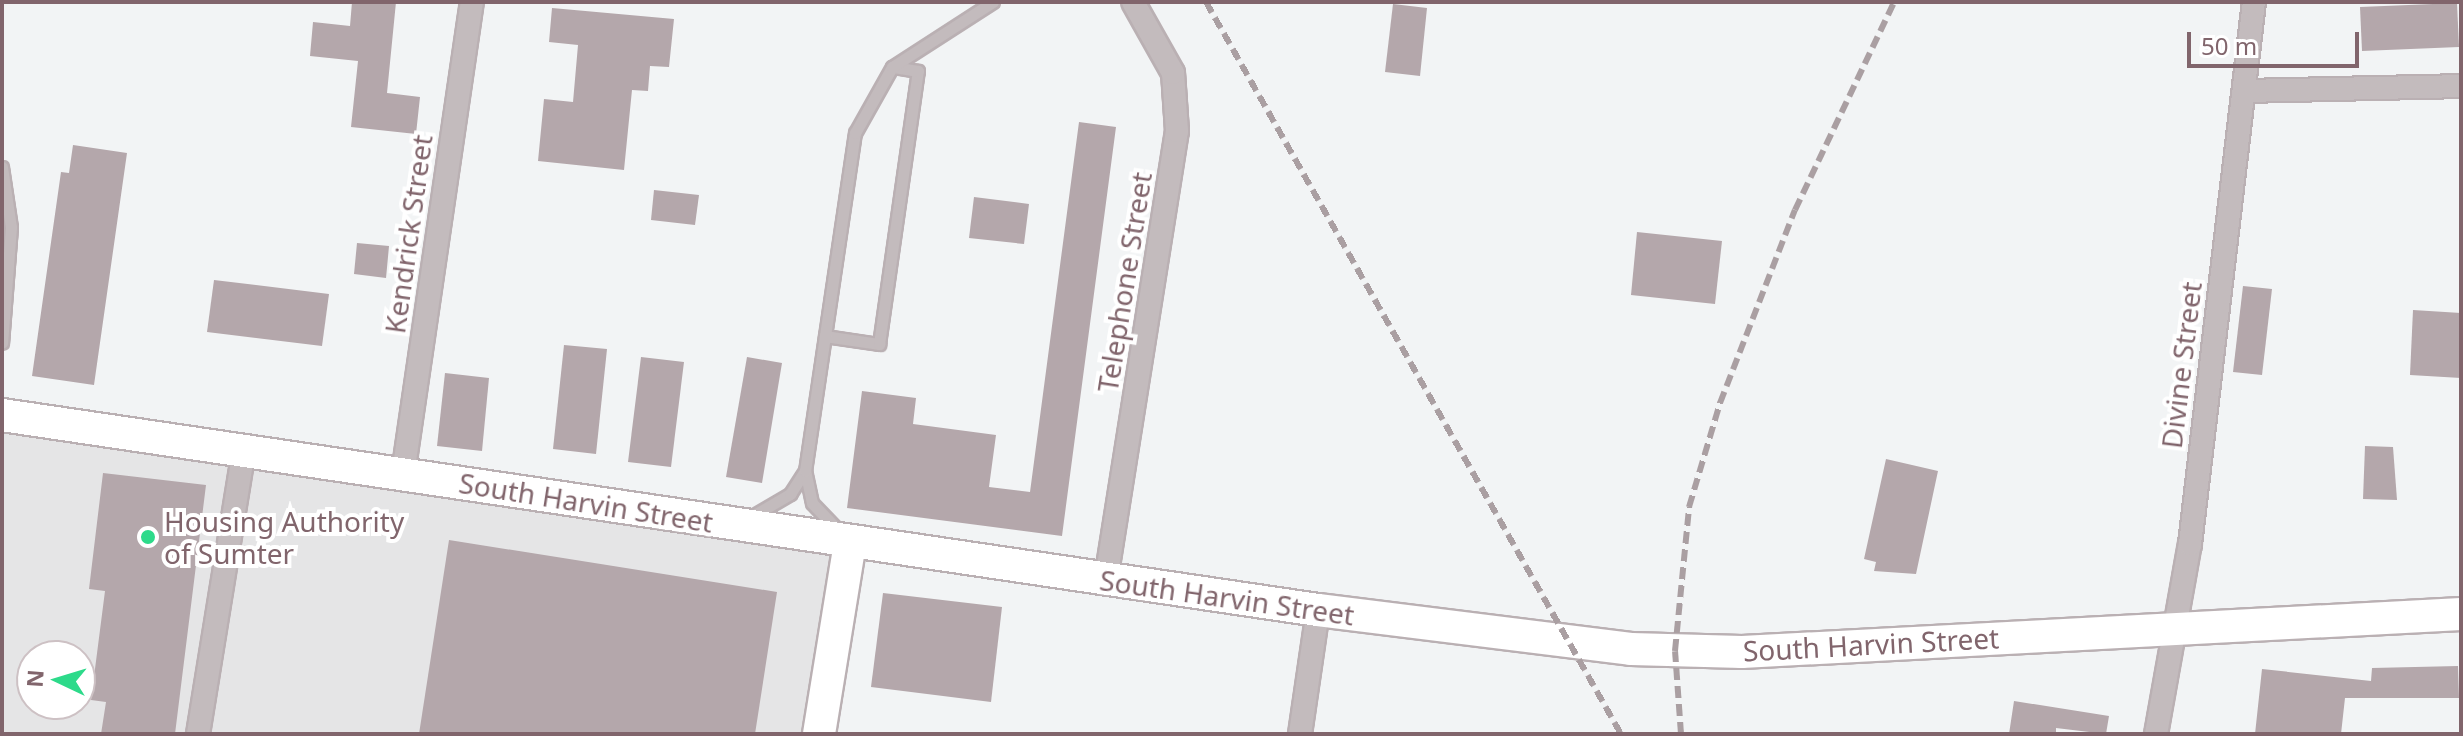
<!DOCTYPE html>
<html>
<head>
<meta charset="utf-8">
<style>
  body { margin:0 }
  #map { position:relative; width:2463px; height:736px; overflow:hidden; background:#f2f4f5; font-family:"Noto Sans",sans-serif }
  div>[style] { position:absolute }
  .built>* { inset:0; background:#e5e5e6 }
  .building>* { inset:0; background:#b4a7ab }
  .roads { filter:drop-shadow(2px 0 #bab0b3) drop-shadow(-2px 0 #bab0b3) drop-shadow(0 2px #bab0b3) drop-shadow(0 -2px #bab0b3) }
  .lane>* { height:11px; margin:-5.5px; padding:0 5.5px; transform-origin:5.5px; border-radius:5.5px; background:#c3bbbd }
  .street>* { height:22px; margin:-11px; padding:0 11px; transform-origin:11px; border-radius:11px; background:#c3bbbd }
  .secondary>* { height:32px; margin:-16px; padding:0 16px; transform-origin:16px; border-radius:16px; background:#fff }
  .rail>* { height:6px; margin-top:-3px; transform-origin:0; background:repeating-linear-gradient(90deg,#aa9fa2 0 12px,transparent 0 18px) }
  .dots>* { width:22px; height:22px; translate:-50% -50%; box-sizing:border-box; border:4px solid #fff; border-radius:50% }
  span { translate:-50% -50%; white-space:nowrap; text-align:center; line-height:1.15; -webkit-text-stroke:8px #fff; paint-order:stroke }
  .street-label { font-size:28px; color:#81656c }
  .poi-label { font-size:28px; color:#81656c }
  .left { translate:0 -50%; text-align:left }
  .frame { position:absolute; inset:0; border:4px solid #81656c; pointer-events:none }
  .north { position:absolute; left:16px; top:640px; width:80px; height:80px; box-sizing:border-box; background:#fff; border:2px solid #cdc1c4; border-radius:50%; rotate:274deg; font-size:22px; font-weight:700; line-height:32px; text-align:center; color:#81656c }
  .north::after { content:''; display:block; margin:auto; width:28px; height:36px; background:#2dda8a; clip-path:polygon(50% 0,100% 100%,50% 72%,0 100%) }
  .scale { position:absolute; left:2187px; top:32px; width:172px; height:36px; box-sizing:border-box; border:4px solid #81656c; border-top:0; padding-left:10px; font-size:24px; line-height:28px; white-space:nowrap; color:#81656c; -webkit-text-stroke:6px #fff; paint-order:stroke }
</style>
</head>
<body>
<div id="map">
  <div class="built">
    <div style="clip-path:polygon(evenodd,2px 419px,834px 554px,807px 734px,2px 734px,2px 419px,32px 656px,80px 656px,80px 704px,32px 704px,32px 656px)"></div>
  </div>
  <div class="building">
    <div style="clip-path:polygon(352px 2px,396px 2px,387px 93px,420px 97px,416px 134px,351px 127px,358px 61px,310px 56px,313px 22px,350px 26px)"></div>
    <div style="clip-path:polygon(2457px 3px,2459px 47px,2362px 51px,2360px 7px)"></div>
    <div style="clip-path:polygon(1393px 4px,1427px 8px,1420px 76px,1385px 72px)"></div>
    <div style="clip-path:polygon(552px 8px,674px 19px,669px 67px,650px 66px,648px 91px,632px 90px,624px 170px,538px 161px,544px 99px,573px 102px,578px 45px,549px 42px)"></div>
    <div style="clip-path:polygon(1079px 122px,1116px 127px,1062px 536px,847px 508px,862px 391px,916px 398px,913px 424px,996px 435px,989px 487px,1030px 492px)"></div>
    <div style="clip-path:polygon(73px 145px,127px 153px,94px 385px,32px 376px,61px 172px,69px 173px)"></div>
    <div style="clip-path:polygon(654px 190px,699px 195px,695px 225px,651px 220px)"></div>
    <div style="clip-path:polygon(974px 197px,1029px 204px,1024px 244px,969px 238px)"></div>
    <div style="clip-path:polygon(1637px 232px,1722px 241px,1715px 304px,1631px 295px)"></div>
    <div style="clip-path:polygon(357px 243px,389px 246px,386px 278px,354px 274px)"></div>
    <div style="clip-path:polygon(214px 280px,329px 294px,322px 346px,207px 332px)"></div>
    <div style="clip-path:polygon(2243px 286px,2272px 289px,2262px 375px,2233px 372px)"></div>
    <div style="clip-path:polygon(2413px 310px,2461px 313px,2461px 378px,2410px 375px)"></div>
    <div style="clip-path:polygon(564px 345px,607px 349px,596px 454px,553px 449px)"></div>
    <div style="clip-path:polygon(641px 357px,684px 362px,671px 467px,628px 462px)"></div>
    <div style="clip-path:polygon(747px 357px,782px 363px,762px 483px,726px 477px)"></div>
    <div style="clip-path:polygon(445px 373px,489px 378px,482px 451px,437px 446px)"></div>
    <div style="clip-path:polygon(2365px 446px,2393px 447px,2397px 500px,2363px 499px)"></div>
    <div style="clip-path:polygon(1886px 459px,1938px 471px,1916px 574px,1874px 571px,1876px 562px,1864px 559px)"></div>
    <div style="clip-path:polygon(103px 473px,206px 485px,175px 734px,101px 734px,106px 702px,91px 700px,105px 591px,89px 589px)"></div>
    <div style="clip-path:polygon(449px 540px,777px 592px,755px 734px,419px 734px)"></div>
    <div style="clip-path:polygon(883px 593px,1002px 607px,991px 702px,871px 687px)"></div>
    <div style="clip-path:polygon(2458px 666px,2459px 698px,2345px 698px,2341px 734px,2255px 734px,2262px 669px,2371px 681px,2372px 668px)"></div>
    <div style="clip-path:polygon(2014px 701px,2109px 716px,2106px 734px,2056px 728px,2056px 734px,2009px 734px)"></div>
  </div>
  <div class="roads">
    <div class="lane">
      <div style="left:2px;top:167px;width:61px;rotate:81.5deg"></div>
      <div style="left:11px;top:227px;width:116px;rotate:94.4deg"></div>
      <div style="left:825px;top:336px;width:55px;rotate:8.4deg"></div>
      <div style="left:879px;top:344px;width:276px;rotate:-81.9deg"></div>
      <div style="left:918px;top:71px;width:26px;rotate:-171deg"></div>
      <div style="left:749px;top:518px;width:48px;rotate:-30.3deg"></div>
      <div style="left:790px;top:494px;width:27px;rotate:-57deg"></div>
      <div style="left:838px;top:530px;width:37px;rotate:-134deg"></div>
      <div style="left:812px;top:503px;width:33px;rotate:-102deg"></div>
      <div style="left:805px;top:471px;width:342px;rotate:-81.6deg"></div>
      <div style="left:855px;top:133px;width:76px;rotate:-60.7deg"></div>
      <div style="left:892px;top:67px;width:120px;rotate:-32.8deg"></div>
    </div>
    <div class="street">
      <div style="left:2244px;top:91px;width:217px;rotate:-1.3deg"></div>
      <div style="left:403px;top:474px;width:477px;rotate:-81.7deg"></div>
      <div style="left:1106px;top:579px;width:454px;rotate:-81deg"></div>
      <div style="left:1177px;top:131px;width:58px;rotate:-93.9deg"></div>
      <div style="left:1173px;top:73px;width:81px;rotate:-119.4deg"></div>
      <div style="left:198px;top:734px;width:288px;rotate:-80.8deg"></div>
      <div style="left:1300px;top:734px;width:125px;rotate:-81.7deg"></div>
      <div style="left:2156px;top:734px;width:193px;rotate:-79.9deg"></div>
      <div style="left:2190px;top:544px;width:546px;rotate:-83.27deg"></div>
    </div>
    <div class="secondary">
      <div style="left:2px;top:415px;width:1330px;rotate:8.43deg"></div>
      <div style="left:1318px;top:610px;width:315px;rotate:7.1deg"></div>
      <div style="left:1631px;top:649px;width:111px;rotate:1.5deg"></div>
      <div style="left:1742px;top:652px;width:720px;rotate:-3.03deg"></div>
      <div style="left:819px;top:734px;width:194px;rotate:-80.8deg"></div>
    </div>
  </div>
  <div class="rail">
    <div style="left:1206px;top:2px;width:841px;rotate:60.45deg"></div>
    <div style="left:1681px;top:734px;width:83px;rotate:-94.1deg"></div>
    <div style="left:1675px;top:651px;width:145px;rotate:-84.4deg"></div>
    <div style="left:1689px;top:507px;width:109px;rotate:-73.4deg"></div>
    <div style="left:1720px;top:403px;width:207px;rotate:-68.8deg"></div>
    <div style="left:1795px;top:210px;width:230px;rotate:-64.5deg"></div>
  </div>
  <div class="dots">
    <div style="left:148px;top:537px;background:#2dda8a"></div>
  </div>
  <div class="street-label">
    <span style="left:408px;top:234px;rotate:-82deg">Kendrick Street</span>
    <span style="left:1124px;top:282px;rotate:-81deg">Telephone Street</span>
    <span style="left:2181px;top:365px;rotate:-83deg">Divine Street</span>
    <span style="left:586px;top:502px;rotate:9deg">South Harvin Street</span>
    <span style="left:1227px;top:597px;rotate:8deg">South Harvin Street</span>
    <span style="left:1871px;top:644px;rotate:-3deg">South Harvin Street</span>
  </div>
  <div class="poi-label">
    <span class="left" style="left:164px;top:537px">Housing Authority<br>of Sumter</span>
  </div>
  <div class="frame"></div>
  <div class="north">N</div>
  <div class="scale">50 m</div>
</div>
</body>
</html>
